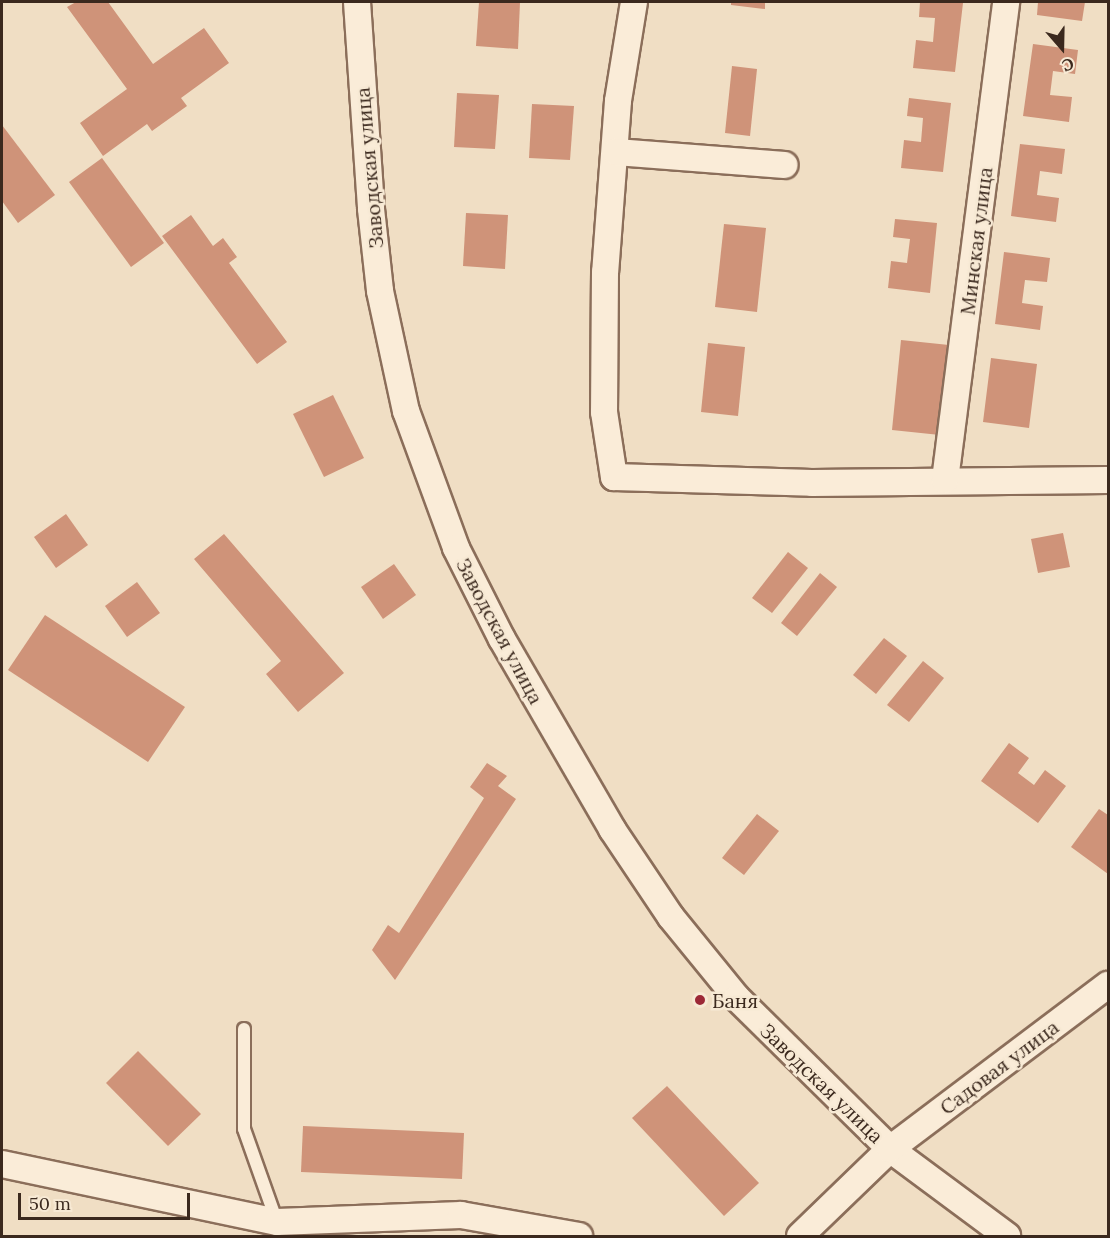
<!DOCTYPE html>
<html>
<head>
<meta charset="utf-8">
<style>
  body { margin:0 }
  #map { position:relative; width:1110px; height:1238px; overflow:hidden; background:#f0dec4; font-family:Lora,serif }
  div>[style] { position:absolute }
  .building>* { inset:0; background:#cf9379 }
  .roads { filter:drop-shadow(2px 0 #8b6e5a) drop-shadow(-2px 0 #8b6e5a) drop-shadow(0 2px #8b6e5a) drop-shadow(0 -2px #8b6e5a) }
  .lane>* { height:12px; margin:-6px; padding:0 6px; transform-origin:6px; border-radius:6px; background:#faecd8 }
  .street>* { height:26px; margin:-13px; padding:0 13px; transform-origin:13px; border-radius:13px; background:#faecd8 }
  .dots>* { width:16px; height:16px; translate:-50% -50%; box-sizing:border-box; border:3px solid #f7e9d4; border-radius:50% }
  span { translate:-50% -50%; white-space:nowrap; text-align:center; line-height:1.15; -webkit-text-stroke:5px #f7e9d4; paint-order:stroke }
  .street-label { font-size:20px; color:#3b291e }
  .poi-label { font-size:20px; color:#3b291e }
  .left { translate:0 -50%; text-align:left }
  .frame { position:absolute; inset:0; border:3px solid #3b291e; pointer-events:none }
  .north { position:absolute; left:1032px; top:18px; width:60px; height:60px; -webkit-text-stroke:4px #f7e9d4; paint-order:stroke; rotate:160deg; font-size:16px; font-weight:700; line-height:24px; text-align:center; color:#3b291e }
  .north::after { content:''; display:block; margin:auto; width:21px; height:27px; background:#3b291e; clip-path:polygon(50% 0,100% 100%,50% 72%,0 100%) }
  .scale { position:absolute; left:18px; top:1193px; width:172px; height:27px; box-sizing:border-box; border:3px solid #3b291e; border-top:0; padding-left:8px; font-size:18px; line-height:21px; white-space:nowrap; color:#3b291e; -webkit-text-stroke:4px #f7e9d4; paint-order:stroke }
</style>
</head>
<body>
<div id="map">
  <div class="building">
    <div style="clip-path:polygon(76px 2px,108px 2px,153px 64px,204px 28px,229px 63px,181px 98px,187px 106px,152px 131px,147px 124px,103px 156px,80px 123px,127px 89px,67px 7px)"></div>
    <div style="clip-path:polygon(479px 2px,520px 2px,518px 49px,476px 46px)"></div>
    <div style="clip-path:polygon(731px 2px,765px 2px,765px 9px,731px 5px)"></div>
    <div style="clip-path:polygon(920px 2px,963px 3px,955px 72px,913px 68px,916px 40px,933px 42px,935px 18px,919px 17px)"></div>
    <div style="clip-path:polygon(1038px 2px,1085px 2px,1082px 21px,1037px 15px)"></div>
    <div style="clip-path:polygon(1033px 44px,1078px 50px,1075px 74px,1053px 71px,1050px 95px,1072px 97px,1069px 122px,1023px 116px)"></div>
    <div style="clip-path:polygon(732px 66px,757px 69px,750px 136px,725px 133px)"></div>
    <div style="clip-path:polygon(457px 93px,499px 95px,495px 149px,454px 147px)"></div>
    <div style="clip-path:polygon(909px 98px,951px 103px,943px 172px,901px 168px,904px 140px,921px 142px,923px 118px,907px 116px)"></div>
    <div style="clip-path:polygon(532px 104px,574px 106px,570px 160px,529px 158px)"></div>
    <div style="clip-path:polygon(2px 125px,55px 195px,18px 223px,2px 201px)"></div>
    <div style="clip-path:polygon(1020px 144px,1065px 149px,1062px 174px,1040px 171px,1037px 195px,1059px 198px,1056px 222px,1011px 216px)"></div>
    <div style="clip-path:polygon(102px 158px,164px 243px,131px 267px,69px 182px)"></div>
    <div style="clip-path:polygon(466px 213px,508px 215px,505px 269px,463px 266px)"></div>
    <div style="clip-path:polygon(191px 215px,213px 246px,223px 238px,237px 257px,229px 263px,287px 342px,257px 364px,162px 236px)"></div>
    <div style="clip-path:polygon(895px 219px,937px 223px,930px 293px,888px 288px,891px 261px,907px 263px,910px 239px,893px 237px)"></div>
    <div style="clip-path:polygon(724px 224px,766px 228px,757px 312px,715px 307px)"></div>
    <div style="clip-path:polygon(1004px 252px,1050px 258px,1047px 282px,1025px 280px,1022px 303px,1043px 306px,1040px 330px,995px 324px)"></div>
    <div style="clip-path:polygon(901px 340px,949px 345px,940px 435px,892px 430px)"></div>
    <div style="clip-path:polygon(708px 343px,745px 347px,738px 416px,701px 412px)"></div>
    <div style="clip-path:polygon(991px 358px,1037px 364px,1029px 428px,983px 422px)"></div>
    <div style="clip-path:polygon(333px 395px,364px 458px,324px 477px,293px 414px)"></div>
    <div style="clip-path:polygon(66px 514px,88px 545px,56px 568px,34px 537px)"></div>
    <div style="clip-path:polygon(1063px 533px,1070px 567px,1038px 573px,1031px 539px)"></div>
    <div style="clip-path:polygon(224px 534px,344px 673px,298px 712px,266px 674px,281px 661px,194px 559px)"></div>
    <div style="clip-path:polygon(788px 552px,808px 568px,772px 613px,752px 598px)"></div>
    <div style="clip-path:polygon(394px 564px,416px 595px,383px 619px,361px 587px)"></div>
    <div style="clip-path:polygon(820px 573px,837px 587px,797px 636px,781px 623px)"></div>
    <div style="clip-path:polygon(137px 582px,160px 613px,127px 637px,105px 606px)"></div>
    <div style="clip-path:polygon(45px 615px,185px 707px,148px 762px,8px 670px)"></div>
    <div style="clip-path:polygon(884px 638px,907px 656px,876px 694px,853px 675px)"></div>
    <div style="clip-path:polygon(923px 661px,944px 678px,909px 722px,887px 705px)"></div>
    <div style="clip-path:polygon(1009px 743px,1029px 758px,1018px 773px,1034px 785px,1045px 770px,1066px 786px,1038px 823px,981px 781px)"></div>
    <div style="clip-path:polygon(487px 763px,507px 776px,498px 786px,516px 799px,395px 980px,372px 950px,388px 925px,399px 933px,484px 798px,470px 787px)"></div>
    <div style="clip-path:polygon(1099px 809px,1108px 815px,1108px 874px,1071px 847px)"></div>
    <div style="clip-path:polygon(757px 814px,779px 831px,744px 875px,722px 858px)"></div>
    <div style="clip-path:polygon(138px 1051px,201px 1114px,168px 1146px,106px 1083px)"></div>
    <div style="clip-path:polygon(667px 1086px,759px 1183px,724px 1216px,632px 1118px)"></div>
    <div style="clip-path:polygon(303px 1126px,464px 1133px,462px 1179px,301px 1172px)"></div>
  </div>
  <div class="roads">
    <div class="lane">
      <div style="left:244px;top:1029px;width:100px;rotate:90deg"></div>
      <div style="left:244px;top:1129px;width:99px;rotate:70.5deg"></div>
    </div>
    <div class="street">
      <div style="left:357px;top:2px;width:207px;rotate:86.1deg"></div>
      <div style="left:371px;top:209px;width:82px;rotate:83.7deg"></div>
      <div style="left:380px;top:291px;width:123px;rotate:77.8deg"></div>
      <div style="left:406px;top:411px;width:146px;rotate:69.9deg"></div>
      <div style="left:456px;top:548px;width:102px;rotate:63.2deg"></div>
      <div style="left:502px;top:639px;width:220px;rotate:59.9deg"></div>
      <div style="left:612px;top:829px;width:106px;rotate:56.2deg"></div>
      <div style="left:671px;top:917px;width:104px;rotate:50.8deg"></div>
      <div style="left:737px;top:998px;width:215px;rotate:44.6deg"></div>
      <div style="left:890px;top:1149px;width:146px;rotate:36.6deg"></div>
      <div style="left:634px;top:2px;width:100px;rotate:99.2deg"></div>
      <div style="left:618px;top:101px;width:171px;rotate:94.3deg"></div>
      <div style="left:605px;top:272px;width:140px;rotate:90.4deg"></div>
      <div style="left:604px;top:412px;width:66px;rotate:81.3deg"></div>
      <div style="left:614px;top:477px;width:198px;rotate:1.7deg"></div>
      <div style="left:812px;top:483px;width:296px;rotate:-0.6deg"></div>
      <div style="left:616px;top:152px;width:169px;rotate:4.4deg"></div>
      <div style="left:945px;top:480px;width:482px;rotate:-82.7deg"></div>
      <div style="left:2px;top:1164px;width:281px;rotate:11.9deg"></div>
      <div style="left:277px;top:1222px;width:184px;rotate:-2.2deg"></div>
      <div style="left:461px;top:1215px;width:120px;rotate:10.1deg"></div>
      <div style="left:800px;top:1236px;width:125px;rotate:-44deg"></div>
      <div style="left:890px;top:1149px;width:273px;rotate:-37deg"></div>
    </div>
  </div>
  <div class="dots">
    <div style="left:700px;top:1000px;background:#9c2836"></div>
  </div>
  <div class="street-label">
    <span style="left:369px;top:168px;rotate:-95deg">Заводская улица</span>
    <span style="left:976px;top:241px;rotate:-83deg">Минская улица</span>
    <span style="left:500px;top:631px;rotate:62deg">Заводская улица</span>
    <span style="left:999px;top:1067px;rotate:-37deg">Садовая улица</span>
    <span style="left:822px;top:1083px;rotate:44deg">Заводская улица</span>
  </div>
  <div class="poi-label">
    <span class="left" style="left:712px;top:1000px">Баня</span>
  </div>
  <div class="frame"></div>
  <div class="north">С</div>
  <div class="scale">50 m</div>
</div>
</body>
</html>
